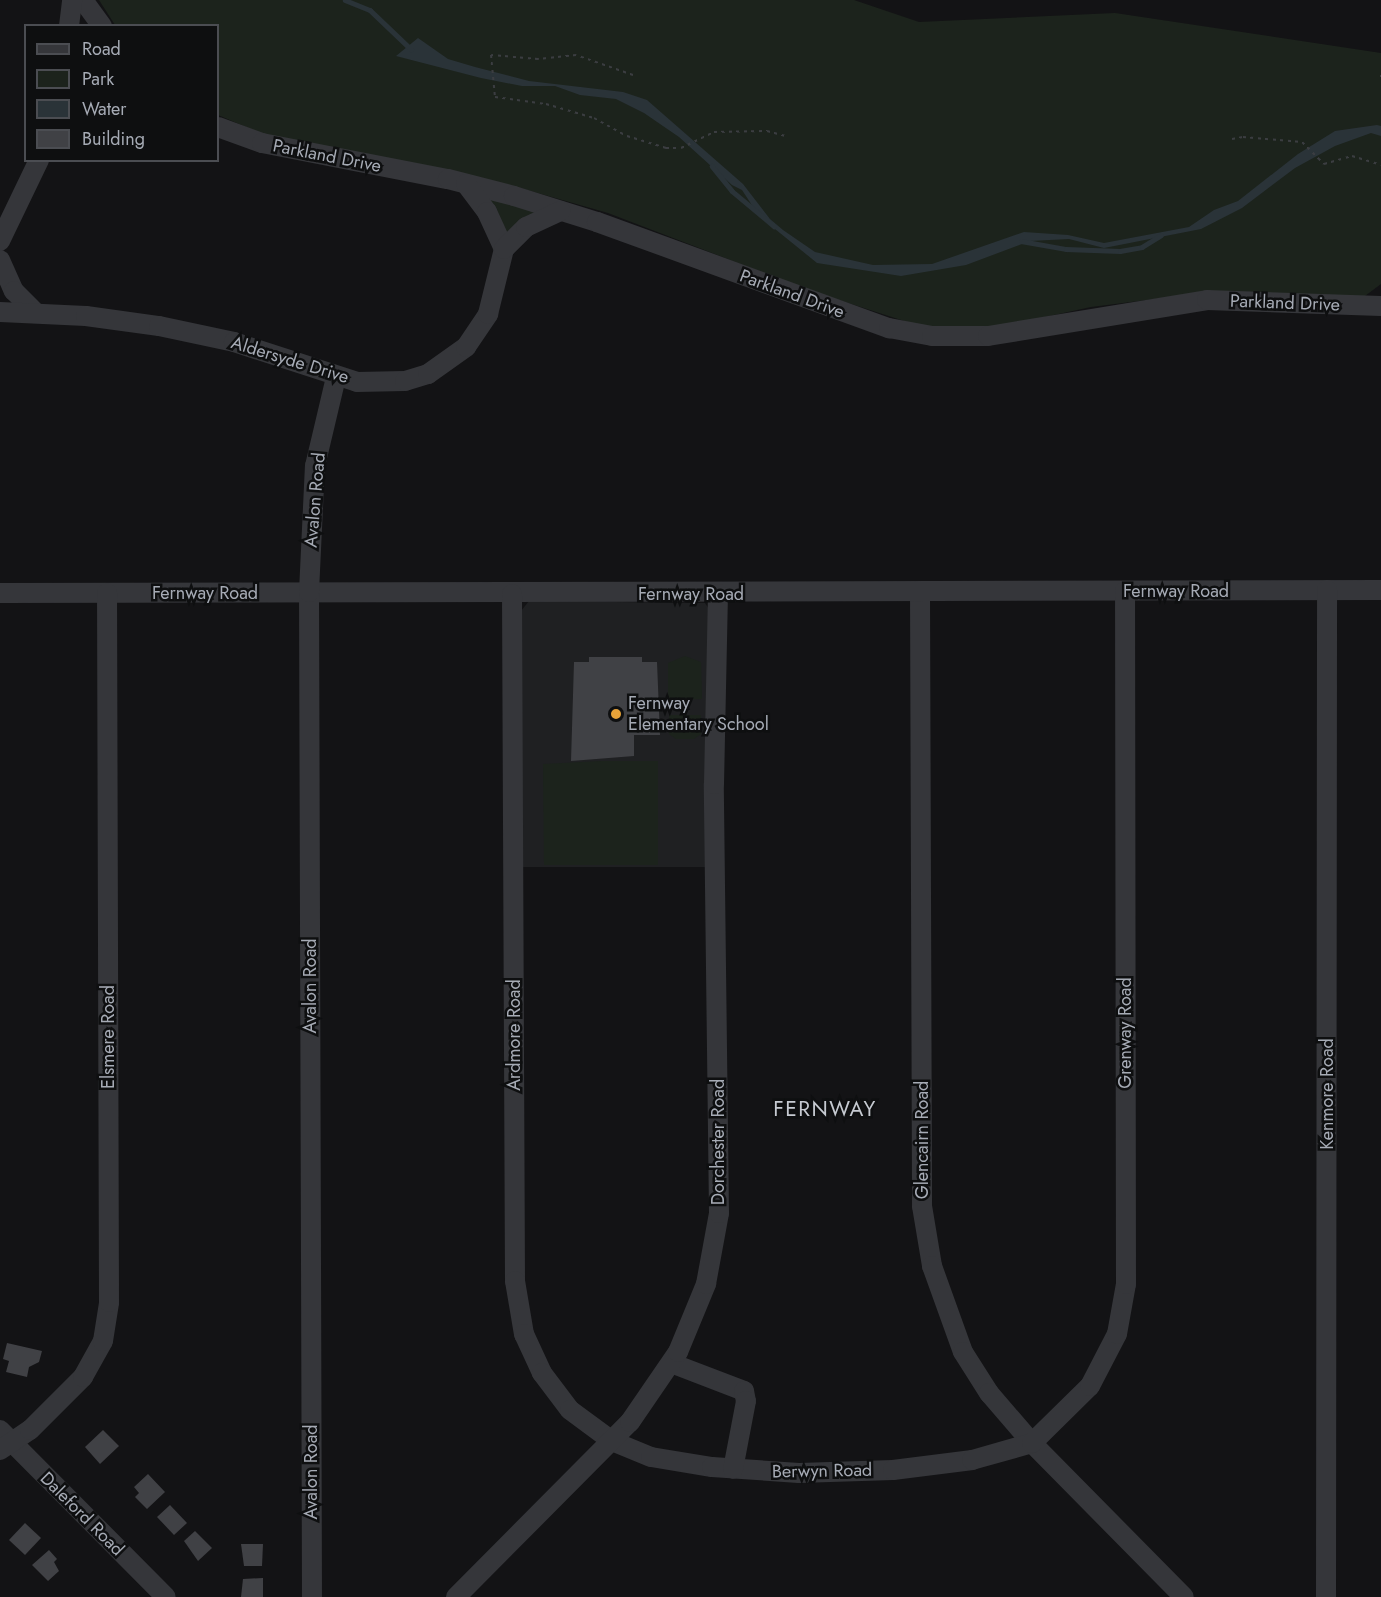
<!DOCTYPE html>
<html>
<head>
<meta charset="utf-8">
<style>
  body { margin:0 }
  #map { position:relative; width:1381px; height:1597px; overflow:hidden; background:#131315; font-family:Jost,sans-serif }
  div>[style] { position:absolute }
  .built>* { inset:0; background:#1f2022 }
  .green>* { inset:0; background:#1c231c }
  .water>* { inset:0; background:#2a3338 }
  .stream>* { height:4.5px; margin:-2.25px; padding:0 2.25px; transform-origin:2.25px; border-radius:2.25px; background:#2a3338 }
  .building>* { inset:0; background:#404145 }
  .path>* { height:2px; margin-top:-1px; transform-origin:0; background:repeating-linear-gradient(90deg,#3b3d41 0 3px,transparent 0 7.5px) }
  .minor>* { height:20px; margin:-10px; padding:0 10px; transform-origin:10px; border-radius:10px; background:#35363a }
  .dots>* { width:16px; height:16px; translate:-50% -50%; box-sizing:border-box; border:3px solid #0e0f10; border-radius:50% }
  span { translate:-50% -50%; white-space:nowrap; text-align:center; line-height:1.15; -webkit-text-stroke:5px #0e0f10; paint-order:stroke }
  .street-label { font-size:18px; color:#a6abb5 }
  .poi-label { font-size:18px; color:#a6abb5 }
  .left { translate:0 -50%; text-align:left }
  .quarter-label { font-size:21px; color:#c6cad1; letter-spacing:1.5px }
  .legend { position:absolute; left:24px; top:24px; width:195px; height:138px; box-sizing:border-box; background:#0e0f10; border:2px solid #4b4d52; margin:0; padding:8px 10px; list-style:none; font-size:18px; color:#a6abb5 }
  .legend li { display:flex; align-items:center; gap:12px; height:30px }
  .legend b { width:30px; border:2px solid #4b4d52 }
</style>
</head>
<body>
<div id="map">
  <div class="built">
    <div style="clip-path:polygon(529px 601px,705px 603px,709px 609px,710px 867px,522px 867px,521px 611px)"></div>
  </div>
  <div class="green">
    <div style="clip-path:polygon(99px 0,854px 0,919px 22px,1115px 13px,1381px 53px,1381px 284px,1365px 296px,1350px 298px,1211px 292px,1091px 307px,1003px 326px,929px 329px,811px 291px,608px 213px,513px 186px,260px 133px,218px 115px,218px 26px,115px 25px)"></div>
    <div style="clip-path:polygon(476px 196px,561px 211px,504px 249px)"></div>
    <div style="clip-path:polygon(685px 656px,701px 662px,702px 699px,668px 700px,668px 663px)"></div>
    <div style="clip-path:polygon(669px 715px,701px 715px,701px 734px,694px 739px,676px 739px,669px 734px)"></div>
    <div style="clip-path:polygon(601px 761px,658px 761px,658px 865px,544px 865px,543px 764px)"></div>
  </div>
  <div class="water">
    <div style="clip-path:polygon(418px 38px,448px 59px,475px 67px,529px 81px,623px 92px,647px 100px,743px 184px,770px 219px,783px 230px,815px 252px,873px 265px,932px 264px,1024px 232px,1068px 235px,1104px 243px,1189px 227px,1214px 210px,1238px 201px,1298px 154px,1335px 131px,1377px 125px,1381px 126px,1381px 136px,1371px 133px,1335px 146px,1295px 168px,1242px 208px,1201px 229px,1104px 248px,1069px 239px,1030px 241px,966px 265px,901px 276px,817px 263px,759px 216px,742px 190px,732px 185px,679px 137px,644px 113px,616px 99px,580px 95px,555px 86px,522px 86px,481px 78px,396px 56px)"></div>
  </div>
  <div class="stream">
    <div style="left:345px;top:0;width:27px;rotate:22deg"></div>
    <div style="left:370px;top:10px;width:57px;rotate:43.6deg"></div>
    <div style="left:712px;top:166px;width:32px;rotate:51deg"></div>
    <div style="left:732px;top:191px;width:55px;rotate:39.8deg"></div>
    <div style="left:1021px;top:241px;width:46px;rotate:10.1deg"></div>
    <div style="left:1066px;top:249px;width:54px;rotate:2.1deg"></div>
    <div style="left:1120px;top:251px;width:22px;rotate:-10deg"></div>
    <div style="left:1142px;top:247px;width:22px;rotate:-32deg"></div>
  </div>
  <div class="building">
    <div style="clip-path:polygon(589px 657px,642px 657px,642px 662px,657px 662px,660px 735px,634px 735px,634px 756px,571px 761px,574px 662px,589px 662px)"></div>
    <div style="clip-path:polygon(7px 1343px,42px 1351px,39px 1362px,29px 1367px,27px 1377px,6px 1372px,9px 1361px,3px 1359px)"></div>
    <div style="clip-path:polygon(103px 1430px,119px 1446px,100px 1464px,85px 1447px)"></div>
    <div style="clip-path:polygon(148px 1474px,165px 1492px,147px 1509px,135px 1497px,139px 1493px,134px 1487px)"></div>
    <div style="clip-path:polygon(170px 1505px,187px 1523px,174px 1535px,157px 1517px)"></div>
    <div style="clip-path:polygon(25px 1523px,41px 1538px,25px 1555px,9px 1540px)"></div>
    <div style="clip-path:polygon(195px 1531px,212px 1548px,198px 1561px,184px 1541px)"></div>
    <div style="clip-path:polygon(241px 1544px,263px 1544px,262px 1566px,244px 1566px)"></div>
    <div style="clip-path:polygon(49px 1550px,57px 1559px,54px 1562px,59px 1571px,48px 1581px,32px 1565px)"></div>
    <div style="clip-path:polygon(263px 1578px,263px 1597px,241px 1597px,243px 1579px)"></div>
  </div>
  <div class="path">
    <div style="left:633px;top:75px;width:60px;rotate:-160.7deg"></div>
    <div style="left:576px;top:55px;width:38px;rotate:174deg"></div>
    <div style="left:538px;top:59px;width:47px;rotate:-175.1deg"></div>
    <div style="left:491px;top:55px;width:42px;rotate:84.6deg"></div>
    <div style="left:495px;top:97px;width:51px;rotate:7.8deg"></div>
    <div style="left:546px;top:104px;width:50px;rotate:16.3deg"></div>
    <div style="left:594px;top:118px;width:38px;rotate:29deg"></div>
    <div style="left:627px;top:136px;width:41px;rotate:17.1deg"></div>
    <div style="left:666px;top:148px;width:15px"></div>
    <div style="left:681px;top:148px;width:37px;rotate:-26deg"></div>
    <div style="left:714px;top:132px;width:53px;rotate:-1.1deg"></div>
    <div style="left:767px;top:131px;width:20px;rotate:15deg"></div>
    <div style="left:1380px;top:76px;width:1px"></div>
    <div style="left:1232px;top:139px;width:11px;rotate:-10deg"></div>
    <div style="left:1243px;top:137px;width:59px;rotate:4.8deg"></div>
    <div style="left:1302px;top:142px;width:31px;rotate:45deg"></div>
    <div style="left:1324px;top:164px;width:29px;rotate:-16deg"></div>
    <div style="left:1352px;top:156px;width:30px;rotate:17deg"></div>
  </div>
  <div class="minor">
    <div style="left:83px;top:0;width:32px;rotate:54deg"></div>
    <div style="left:69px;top:26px;width:26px;rotate:-83deg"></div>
    <div style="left:218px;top:127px;width:47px;rotate:20deg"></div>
    <div style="left:262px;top:143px;width:189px;rotate:11deg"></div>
    <div style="left:448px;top:179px;width:68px;rotate:14.4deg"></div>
    <div style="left:514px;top:196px;width:87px;rotate:17.4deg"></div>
    <div style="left:597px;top:222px;width:311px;rotate:20deg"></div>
    <div style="left:889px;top:328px;width:44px;rotate:10.5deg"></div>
    <div style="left:932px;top:336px;width:56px"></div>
    <div style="left:988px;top:336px;width:222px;rotate:-9.3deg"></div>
    <div style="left:1207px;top:300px;width:174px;rotate:2deg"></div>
    <div style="left:466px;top:184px;width:35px;rotate:53deg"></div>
    <div style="left:487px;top:212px;width:41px;rotate:65.3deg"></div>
    <div style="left:0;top:241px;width:90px;rotate:-64.3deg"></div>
    <div style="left:0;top:260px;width:34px;rotate:66deg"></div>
    <div style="left:14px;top:291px;width:30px;rotate:45deg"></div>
    <div style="left:0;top:312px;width:86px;rotate:2.7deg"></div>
    <div style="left:86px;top:316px;width:74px;rotate:7.8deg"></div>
    <div style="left:159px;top:326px;width:77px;rotate:12deg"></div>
    <div style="left:234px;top:342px;width:129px;rotate:18deg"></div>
    <div style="left:357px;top:382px;width:48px;rotate:-1.2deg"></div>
    <div style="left:405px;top:381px;width:24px;rotate:-17deg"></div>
    <div style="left:428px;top:374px;width:47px;rotate:-35.4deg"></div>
    <div style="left:466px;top:347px;width:40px;rotate:-56deg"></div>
    <div style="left:488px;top:314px;width:67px;rotate:-76.2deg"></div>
    <div style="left:504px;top:249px;width:31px;rotate:-45deg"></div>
    <div style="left:526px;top:227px;width:38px;rotate:-25deg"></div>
    <div style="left:920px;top:591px;width:615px;rotate:89.81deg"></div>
    <div style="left:922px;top:1206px;width:61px;rotate:80.5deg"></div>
    <div style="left:932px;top:1266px;width:91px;rotate:70.2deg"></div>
    <div style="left:963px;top:1352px;width:49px;rotate:57.6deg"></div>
    <div style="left:989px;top:1393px;width:66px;rotate:49.3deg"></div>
    <div style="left:1032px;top:1443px;width:216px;rotate:45.4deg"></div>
    <div style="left:0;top:593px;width:1381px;rotate:-0.12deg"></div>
    <div style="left:512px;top:594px;width:687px;rotate:89.75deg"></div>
    <div style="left:515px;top:1281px;width:54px;rotate:80.4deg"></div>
    <div style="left:524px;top:1334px;width:43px;rotate:65.2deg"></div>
    <div style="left:542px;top:1373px;width:46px;rotate:52.9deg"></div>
    <div style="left:570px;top:1410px;width:52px;rotate:36.4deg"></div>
    <div style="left:612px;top:1441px;width:42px;rotate:22.3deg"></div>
    <div style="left:651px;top:1457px;width:62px;rotate:9.3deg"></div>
    <div style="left:712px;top:1467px;width:87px;rotate:3.9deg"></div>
    <div style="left:799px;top:1473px;width:94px;rotate:-1.8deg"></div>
    <div style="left:893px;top:1470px;width:80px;rotate:-7.2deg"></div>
    <div style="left:972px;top:1460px;width:62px;rotate:-15.8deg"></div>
    <div style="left:1032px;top:1443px;width:81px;rotate:-44.5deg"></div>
    <div style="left:1090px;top:1386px;width:59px;rotate:-62.6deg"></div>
    <div style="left:1117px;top:1334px;width:51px;rotate:-79.8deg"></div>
    <div style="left:1126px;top:1284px;width:693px;rotate:-90.08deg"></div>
    <div style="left:671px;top:1363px;width:78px;rotate:21deg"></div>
    <div style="left:744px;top:1391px;width:10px;rotate:79deg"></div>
    <div style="left:746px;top:1401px;width:69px;rotate:100.8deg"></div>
    <div style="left:0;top:1430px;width:235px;rotate:45.2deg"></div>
    <div style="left:0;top:1450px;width:36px;rotate:-34deg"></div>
    <div style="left:30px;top:1430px;width:75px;rotate:-45deg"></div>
    <div style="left:83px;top:1377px;width:41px;rotate:-60.9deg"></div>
    <div style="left:103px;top:1341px;width:39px;rotate:-81deg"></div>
    <div style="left:109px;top:1302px;width:709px;rotate:-90.16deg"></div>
    <div style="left:312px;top:1597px;width:1005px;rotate:-90.17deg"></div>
    <div style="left:309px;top:592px;width:126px;rotate:-87.3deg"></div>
    <div style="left:315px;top:466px;width:91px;rotate:-76.7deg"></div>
    <div style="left:456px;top:1597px;width:247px;rotate:-45.2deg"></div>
    <div style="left:630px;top:1422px;width:85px;rotate:-55.6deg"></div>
    <div style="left:678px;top:1352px;width:74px;rotate:-67.6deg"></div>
    <div style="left:706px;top:1284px;width:72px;rotate:-79.6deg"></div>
    <div style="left:719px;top:1213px;width:429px;rotate:-90.7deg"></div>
    <div style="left:714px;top:784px;width:190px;rotate:-88.8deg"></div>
    <div style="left:1326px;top:1597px;width:1007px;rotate:-89.94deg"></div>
  </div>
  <div class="dots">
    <div style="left:616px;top:714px;background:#e7a239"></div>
  </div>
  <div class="street-label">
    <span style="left:327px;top:156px;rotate:11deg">Parkland Drive</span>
    <span style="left:792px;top:294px;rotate:20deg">Parkland Drive</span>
    <span style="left:1285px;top:303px;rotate:2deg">Parkland Drive</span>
    <span style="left:290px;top:360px;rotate:17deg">Aldersyde Drive</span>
    <span style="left:315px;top:500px;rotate:-85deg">Avalon Road</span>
    <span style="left:1176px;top:591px">Fernway Road</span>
    <span style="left:205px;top:593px">Fernway Road</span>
    <span style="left:691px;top:594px">Fernway Road</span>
    <span style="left:310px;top:986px;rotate:-90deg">Avalon Road</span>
    <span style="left:1125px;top:1033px;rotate:-90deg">Grenway Road</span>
    <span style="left:514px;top:1035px;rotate:-90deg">Ardmore Road</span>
    <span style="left:108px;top:1037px;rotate:-90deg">Elsmere Road</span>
    <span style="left:1327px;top:1094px;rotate:-90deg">Kenmore Road</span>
    <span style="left:922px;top:1140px;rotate:-90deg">Glencairn Road</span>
    <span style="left:718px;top:1142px;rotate:-90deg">Dorchester Road</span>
    <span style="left:822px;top:1471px;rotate:-1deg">Berwyn Road</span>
    <span style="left:311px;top:1472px;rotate:-90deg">Avalon Road</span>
    <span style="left:82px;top:1514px;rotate:45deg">Daleford Road</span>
  </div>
  <div class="poi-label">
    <span class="left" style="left:628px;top:714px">Fernway<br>Elementary School</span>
  </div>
  <div class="quarter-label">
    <span style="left:825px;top:1109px">FERNWAY</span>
  </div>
  <ul class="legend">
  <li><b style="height:8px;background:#35363a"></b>Road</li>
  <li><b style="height:16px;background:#1c231c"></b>Park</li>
  <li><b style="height:16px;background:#2a3338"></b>Water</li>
  <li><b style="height:16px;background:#404145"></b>Building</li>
  </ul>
</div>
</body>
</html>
